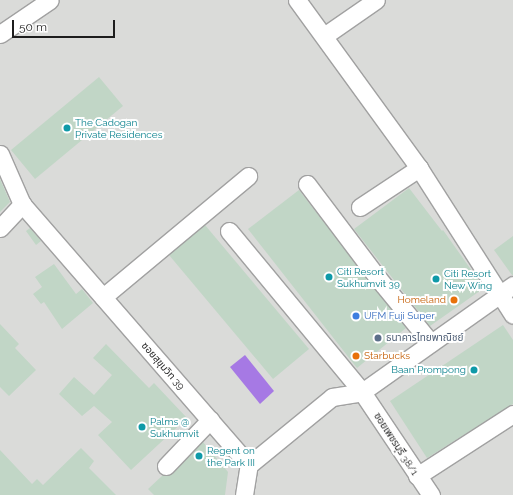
<!DOCTYPE html>
<html>
<head>
<meta charset="utf-8">
<style>
  body { margin:0 }
  #map { position:relative; width:513px; height:495px; overflow:hidden; background:#e1efe8; font-family:Raleway,"Noto Sans Thai",sans-serif }
  div>[style] { position:absolute }
  .residential>* { inset:0; background:#dadbd9 }
  .pitch>* { inset:0; background:#a679e4 }
  .building>* { inset:0; background:#c1d6c6 }
  .roads { filter:drop-shadow(1px 0 #a1a1a1) drop-shadow(-1px 0 #a1a1a1) drop-shadow(0 1px #a1a1a1) drop-shadow(0 -1px #a1a1a1) }
  .minor>* { height:17px; margin:-8.5px; padding:0 8.5px; transform-origin:8.5px; border-radius:8.5px; background:#fff }
  .dots>* { width:11px; height:11px; translate:-50% -50%; box-sizing:border-box; border:2px solid #fff; border-radius:50% }
  span { translate:-50% -50%; white-space:nowrap; text-align:center; line-height:1.15; -webkit-text-stroke:4px #fff; paint-order:stroke }
  .culture-label { font-size:10px; color:#0d838f }
  .left { translate:0 -50%; text-align:left }
  .right { translate:-100% -50%; text-align:right }
  .food-label { font-size:10px; color:#c56008 }
  .shop-label { font-size:10px; color:#366cbe }
  .service-label { font-size:10px; color:#4e5e75 }
  .street-label { font-size:10px; color:#1d1d1d }
  .scale { position:absolute; left:12px; top:20px; width:103px; height:18px; box-sizing:border-box; border:2px solid #1d1d1d; border-top:0; padding-left:5px; font-size:12px; line-height:14px; white-space:nowrap; color:#1d1d1d; -webkit-text-stroke:3px #fff; paint-order:stroke }
</style>
</head>
<body>
<div id="map">
  <div class="residential">
    <div style="clip-path:polygon(0 0,513px 0,513px 495px,0 495px)"></div>
  </div>
  <div class="pitch">
    <div style="clip-path:polygon(245px 355px,274px 391px,260px 404px,230px 367px)"></div>
  </div>
  <div class="building">
    <div style="clip-path:polygon(99px 77px,123px 106px,35px 179px,11px 150px)"></div>
    <div style="clip-path:polygon(0 179px,10px 202px,0 212px)"></div>
    <div style="clip-path:polygon(409px 188px,442px 231px,443px 230px,484px 288px,430px 326px,354px 229px)"></div>
    <div style="clip-path:polygon(299px 190px,406px 328px,357px 368px,248px 229px)"></div>
    <div style="clip-path:polygon(205px 225px,309px 349px,273px 379px,169px 255px)"></div>
    <div style="clip-path:polygon(30px 228px,41px 241px,36px 245px,26px 231px)"></div>
    <div style="clip-path:polygon(513px 236px,513px 275px,512px 275px,494px 250px)"></div>
    <div style="clip-path:polygon(54px 264px,76px 294px,82px 289px,93px 303px,62px 329px,44px 302px,41px 304px,33px 294px,42px 287px,35px 277px)"></div>
    <div style="clip-path:polygon(0 324px,19px 344px,15px 348px,36px 370px,9px 396px,0 387px)"></div>
    <div style="clip-path:polygon(503px 325px,513px 340px,513px 404px,427px 458px,390px 401px)"></div>
    <div style="clip-path:polygon(106px 344px,149px 388px,154px 383px,187px 418px,131px 470px,98px 435px,112px 422px,94px 406px,82px 416px,59px 394px,74px 377px,94px 395px,112px 375px,93px 358px)"></div>
    <div style="clip-path:polygon(203px 442px,228px 472px,225px 495px,154px 495px,148px 489px,163px 475px,173px 473px)"></div>
    <div style="clip-path:polygon(81px 448px,94px 461px,89px 468px,116px 495px,0 495px,0 450px,32px 484px,37px 479px,43px 485px)"></div>
  </div>
  <div class="roads">
    <div class="minor">
      <div style="left:297px;top:0;width:208px;rotate:54deg"></div>
      <div style="left:419px;top:168px;width:174px;rotate:57.4deg"></div>
      <div style="left:0;top:34px;width:60px;rotate:-34.2deg"></div>
      <div style="left:324px;top:36px;width:63px;rotate:-34.7deg"></div>
      <div style="left:0;top:154px;width:55px;rotate:66.3deg"></div>
      <div style="left:22px;top:204px;width:346px;rotate:49deg"></div>
      <div style="left:249px;top:465px;width:107px;rotate:-39.3deg"></div>
      <div style="left:332px;top:397px;width:30px;rotate:-9deg"></div>
      <div style="left:362px;top:392px;width:185px;rotate:-35.3deg"></div>
      <div style="left:307px;top:184px;width:116px;rotate:53deg"></div>
      <div style="left:377px;top:277px;width:85px;rotate:50.7deg"></div>
      <div style="left:360px;top:207px;width:71px;rotate:-33.5deg"></div>
      <div style="left:0;top:228px;width:33px;rotate:-47deg"></div>
      <div style="left:229px;top:231px;width:209px;rotate:50.4deg"></div>
      <div style="left:362px;top:392px;width:124px;rotate:56.2deg"></div>
      <div style="left:103px;top:297px;width:189px;rotate:-39.8deg"></div>
      <div style="left:166px;top:466px;width:64px;rotate:-46.3deg"></div>
      <div style="left:417px;top:476px;width:114px;rotate:-32.9deg"></div>
      <div style="left:244px;top:495px;width:30px;rotate:-81deg"></div>
    </div>
  </div>
  <div class="dots">
    <div style="left:67px;top:128px;background:#0f9aa8"></div>
    <div style="left:329px;top:277px;background:#0f9aa8"></div>
    <div style="left:436px;top:279px;background:#0f9aa8"></div>
    <div style="left:454px;top:300px;background:#e8710a"></div>
    <div style="left:356px;top:316px;background:#3f7fe0"></div>
    <div style="left:378px;top:338px;background:#5c6f8a"></div>
    <div style="left:356px;top:356px;background:#e8710a"></div>
    <div style="left:474px;top:370px;background:#0f9aa8"></div>
    <div style="left:142px;top:427px;background:#0f9aa8"></div>
    <div style="left:199px;top:456px;background:#0f9aa8"></div>
  </div>
  <div class="culture-label">
    <span class="left" style="left:75px;top:128px">The Cadogan<br>Private Residences</span>
    <span class="left" style="left:337px;top:277px">Citi Resort<br>Sukhumvit 39</span>
    <span class="left" style="left:444px;top:279px">Citi Resort<br>New Wing</span>
    <span class="right" style="left:466px;top:370px">Baan Prompong</span>
    <span class="left" style="left:150px;top:427px">Palms @<br>Sukhumvit</span>
    <span class="left" style="left:207px;top:456px">Regent on<br>the Park III</span>
  </div>
  <div class="food-label">
    <span class="right" style="left:446px;top:300px">Homeland</span>
    <span class="left" style="left:364px;top:356px">Starbucks</span>
  </div>
  <div class="shop-label">
    <span class="left" style="left:364px;top:316px">UFM Fuji Super</span>
  </div>
  <div class="service-label">
    <span class="left" style="left:386px;top:338px">ธนาคารไทยพาณิชย์</span>
  </div>
  <div class="street-label">
    <span style="left:163px;top:366px;rotate:49deg">ซอยสุขุมวิท 39</span>
    <span style="left:396px;top:444px;rotate:57deg">ซอยเพชรบุรี 38/1</span>
  </div>
  <div class="scale">50 m</div>
</div>
</body>
</html>
